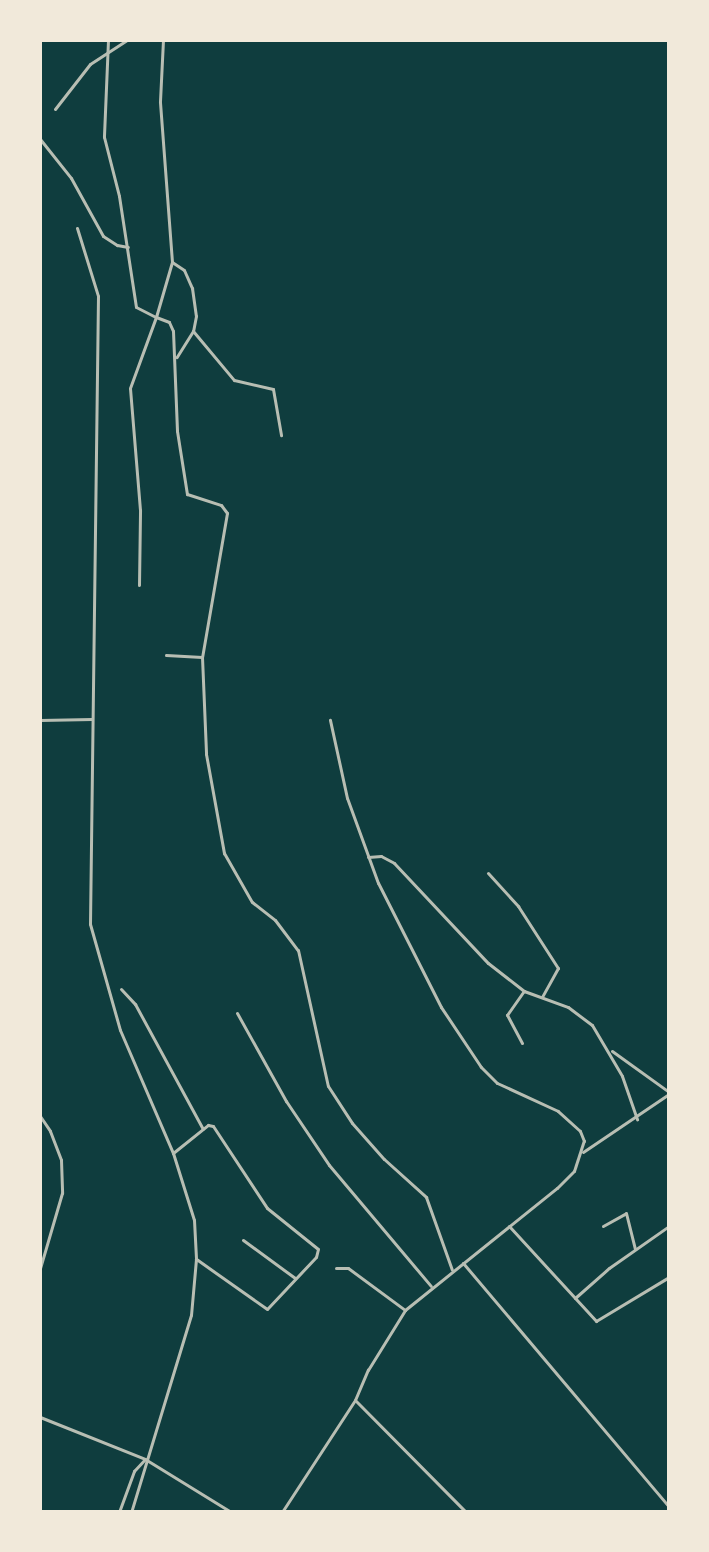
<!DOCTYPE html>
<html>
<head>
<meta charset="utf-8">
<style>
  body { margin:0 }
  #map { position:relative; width:709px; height:1552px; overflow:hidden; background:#0f3d3e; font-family:"Varela Round",sans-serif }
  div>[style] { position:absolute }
  .minor>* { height:3px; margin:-1.5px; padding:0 1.5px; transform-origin:1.5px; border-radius:1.5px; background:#b8beb3 }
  span { translate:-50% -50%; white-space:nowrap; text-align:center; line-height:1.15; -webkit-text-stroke:7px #f1e9da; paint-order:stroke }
  .frame { position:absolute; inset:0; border:42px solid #f1e9da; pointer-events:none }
</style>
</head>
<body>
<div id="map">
  <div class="minor">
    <div style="left:108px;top:40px;width:97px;rotate:92.4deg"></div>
    <div style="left:104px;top:137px;width:61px;rotate:75.7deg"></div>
    <div style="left:119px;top:196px;width:112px;rotate:81.3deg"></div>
    <div style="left:136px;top:307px;width:22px;rotate:27deg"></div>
    <div style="left:156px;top:317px;width:57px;rotate:-73.8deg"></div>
    <div style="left:172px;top:262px;width:161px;rotate:-94.3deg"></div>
    <div style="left:160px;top:101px;width:61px;rotate:-87.2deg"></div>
    <div style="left:55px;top:109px;width:57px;rotate:-52.1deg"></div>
    <div style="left:90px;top:64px;width:44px;rotate:-33deg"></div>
    <div style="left:40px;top:139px;width:50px;rotate:51.5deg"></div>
    <div style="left:71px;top:178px;width:66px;rotate:61.1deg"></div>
    <div style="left:103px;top:236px;width:17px;rotate:33deg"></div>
    <div style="left:117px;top:245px;width:11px;rotate:10deg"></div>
    <div style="left:77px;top:228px;width:71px;rotate:72.8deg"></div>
    <div style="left:98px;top:296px;width:628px;rotate:90.73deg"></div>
    <div style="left:90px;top:924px;width:110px;rotate:74.2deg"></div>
    <div style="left:120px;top:1030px;width:134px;rotate:66.7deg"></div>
    <div style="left:173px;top:1153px;width:70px;rotate:72.6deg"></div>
    <div style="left:194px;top:1220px;width:39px;rotate:87deg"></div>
    <div style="left:196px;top:1259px;width:56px;rotate:95.1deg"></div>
    <div style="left:191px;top:1315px;width:206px;rotate:106.9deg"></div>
    <div style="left:172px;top:262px;width:14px;rotate:34deg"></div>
    <div style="left:184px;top:270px;width:20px;rotate:66deg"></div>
    <div style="left:192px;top:288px;width:28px;rotate:82deg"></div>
    <div style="left:196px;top:316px;width:15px;rotate:101deg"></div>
    <div style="left:193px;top:331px;width:31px;rotate:122deg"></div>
    <div style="left:193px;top:331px;width:64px;rotate:50.1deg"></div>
    <div style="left:234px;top:380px;width:40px;rotate:13deg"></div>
    <div style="left:273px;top:389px;width:47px;rotate:80.1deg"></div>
    <div style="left:139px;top:585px;width:75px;rotate:-89.2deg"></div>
    <div style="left:140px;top:510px;width:122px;rotate:-94.7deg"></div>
    <div style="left:130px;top:388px;width:76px;rotate:-69.9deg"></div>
    <div style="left:156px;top:317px;width:14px;rotate:21deg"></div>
    <div style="left:169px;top:322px;width:10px;rotate:66deg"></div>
    <div style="left:173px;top:331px;width:100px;rotate:87.7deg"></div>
    <div style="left:177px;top:431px;width:64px;rotate:81deg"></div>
    <div style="left:187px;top:494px;width:36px;rotate:18deg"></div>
    <div style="left:221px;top:505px;width:10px;rotate:53deg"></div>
    <div style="left:227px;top:513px;width:146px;rotate:99.8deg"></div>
    <div style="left:202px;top:657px;width:97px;rotate:87.6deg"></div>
    <div style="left:206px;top:754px;width:101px;rotate:79.7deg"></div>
    <div style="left:224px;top:853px;width:56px;rotate:60.3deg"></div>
    <div style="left:252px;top:902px;width:29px;rotate:38deg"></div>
    <div style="left:275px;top:920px;width:38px;rotate:53deg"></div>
    <div style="left:298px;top:950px;width:139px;rotate:77.6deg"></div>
    <div style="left:328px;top:1086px;width:44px;rotate:57deg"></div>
    <div style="left:352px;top:1123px;width:48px;rotate:48.4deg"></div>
    <div style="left:384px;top:1159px;width:57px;rotate:42.1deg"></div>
    <div style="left:426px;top:1197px;width:77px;rotate:70.4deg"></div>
    <div style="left:166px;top:655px;width:36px;rotate:3deg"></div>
    <div style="left:40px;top:720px;width:52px;rotate:-1.1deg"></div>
    <div style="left:368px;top:857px;width:13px;rotate:-4deg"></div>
    <div style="left:381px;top:856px;width:15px;rotate:28deg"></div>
    <div style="left:394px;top:863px;width:137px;rotate:46.8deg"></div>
    <div style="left:488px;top:963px;width:46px;rotate:37.9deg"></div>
    <div style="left:524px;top:991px;width:47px;rotate:20deg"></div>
    <div style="left:568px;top:1007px;width:30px;rotate:37deg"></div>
    <div style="left:592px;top:1025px;width:59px;rotate:59.5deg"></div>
    <div style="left:622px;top:1076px;width:46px;rotate:70.8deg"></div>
    <div style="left:488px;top:873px;width:45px;rotate:47.7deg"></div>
    <div style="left:518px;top:906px;width:74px;rotate:57.2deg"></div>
    <div style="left:558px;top:968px;width:33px;rotate:119deg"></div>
    <div style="left:121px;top:989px;width:21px;rotate:47deg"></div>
    <div style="left:135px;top:1004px;width:142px;rotate:61.5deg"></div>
    <div style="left:237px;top:1013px;width:101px;rotate:60.9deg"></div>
    <div style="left:286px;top:1101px;width:77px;rotate:56.1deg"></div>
    <div style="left:329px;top:1165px;width:158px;rotate:49.9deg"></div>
    <div style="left:522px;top:1043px;width:32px;rotate:-118deg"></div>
    <div style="left:507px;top:1015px;width:29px;rotate:-55deg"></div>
    <div style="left:612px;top:1051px;width:70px;rotate:35.7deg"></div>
    <div style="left:40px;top:1116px;width:18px;rotate:56deg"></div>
    <div style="left:50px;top:1131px;width:31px;rotate:69deg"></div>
    <div style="left:61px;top:1160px;width:33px;rotate:88deg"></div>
    <div style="left:62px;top:1193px;width:78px;rotate:106.3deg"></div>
    <div style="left:583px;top:1152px;width:104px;rotate:-34deg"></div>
    <div style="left:173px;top:1153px;width:45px;rotate:-38.7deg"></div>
    <div style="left:208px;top:1125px;width:5px;rotate:11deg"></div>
    <div style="left:213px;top:1126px;width:98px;rotate:56.6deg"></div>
    <div style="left:267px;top:1208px;width:65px;rotate:38.8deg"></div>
    <div style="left:318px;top:1249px;width:8px;rotate:104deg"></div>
    <div style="left:316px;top:1257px;width:71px;rotate:133.3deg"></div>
    <div style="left:267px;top:1309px;width:87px;rotate:-144.8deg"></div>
    <div style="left:509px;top:1226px;width:129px;rotate:47.5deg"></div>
    <div style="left:596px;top:1321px;width:85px;rotate:-31.1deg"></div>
    <div style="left:603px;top:1226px;width:26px;rotate:-29deg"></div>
    <div style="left:626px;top:1213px;width:37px;rotate:76deg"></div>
    <div style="left:243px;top:1240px;width:64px;rotate:36.2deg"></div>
    <div style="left:463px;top:1263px;width:319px;rotate:49.8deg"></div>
    <div style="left:336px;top:1268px;width:12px"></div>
    <div style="left:348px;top:1268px;width:71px;rotate:36.4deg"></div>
    <div style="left:575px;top:1298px;width:45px;rotate:-41.4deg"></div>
    <div style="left:609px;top:1268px;width:73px;rotate:-35deg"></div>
    <div style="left:356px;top:1401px;width:156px;rotate:45.3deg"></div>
    <div style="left:40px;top:1417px;width:113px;rotate:21.8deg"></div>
    <div style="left:145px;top:1459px;width:101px;rotate:31.6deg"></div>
    <div style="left:119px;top:1512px;width:44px;rotate:-69.9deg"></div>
    <div style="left:134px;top:1471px;width:16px;rotate:-47deg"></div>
    <div style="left:282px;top:1512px;width:134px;rotate:-56.9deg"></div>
    <div style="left:355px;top:1400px;width:33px;rotate:-67deg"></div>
    <div style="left:368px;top:1370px;width:70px;rotate:-58.3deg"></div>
    <div style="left:405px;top:1310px;width:195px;rotate:-38.8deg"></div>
    <div style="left:557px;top:1188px;width:24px;rotate:-45deg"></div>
    <div style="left:574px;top:1171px;width:32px;rotate:-72deg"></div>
    <div style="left:584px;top:1141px;width:11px;rotate:-112deg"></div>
    <div style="left:580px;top:1131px;width:30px;rotate:-138deg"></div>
    <div style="left:558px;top:1111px;width:67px;rotate:-155.3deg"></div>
    <div style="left:497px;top:1083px;width:23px;rotate:-135deg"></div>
    <div style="left:481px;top:1067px;width:72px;rotate:-123.7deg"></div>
    <div style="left:441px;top:1007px;width:139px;rotate:-116.9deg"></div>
    <div style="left:378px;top:883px;width:90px;rotate:-110deg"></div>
    <div style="left:347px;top:798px;width:80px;rotate:-102.3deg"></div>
  </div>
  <div class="frame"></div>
</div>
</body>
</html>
